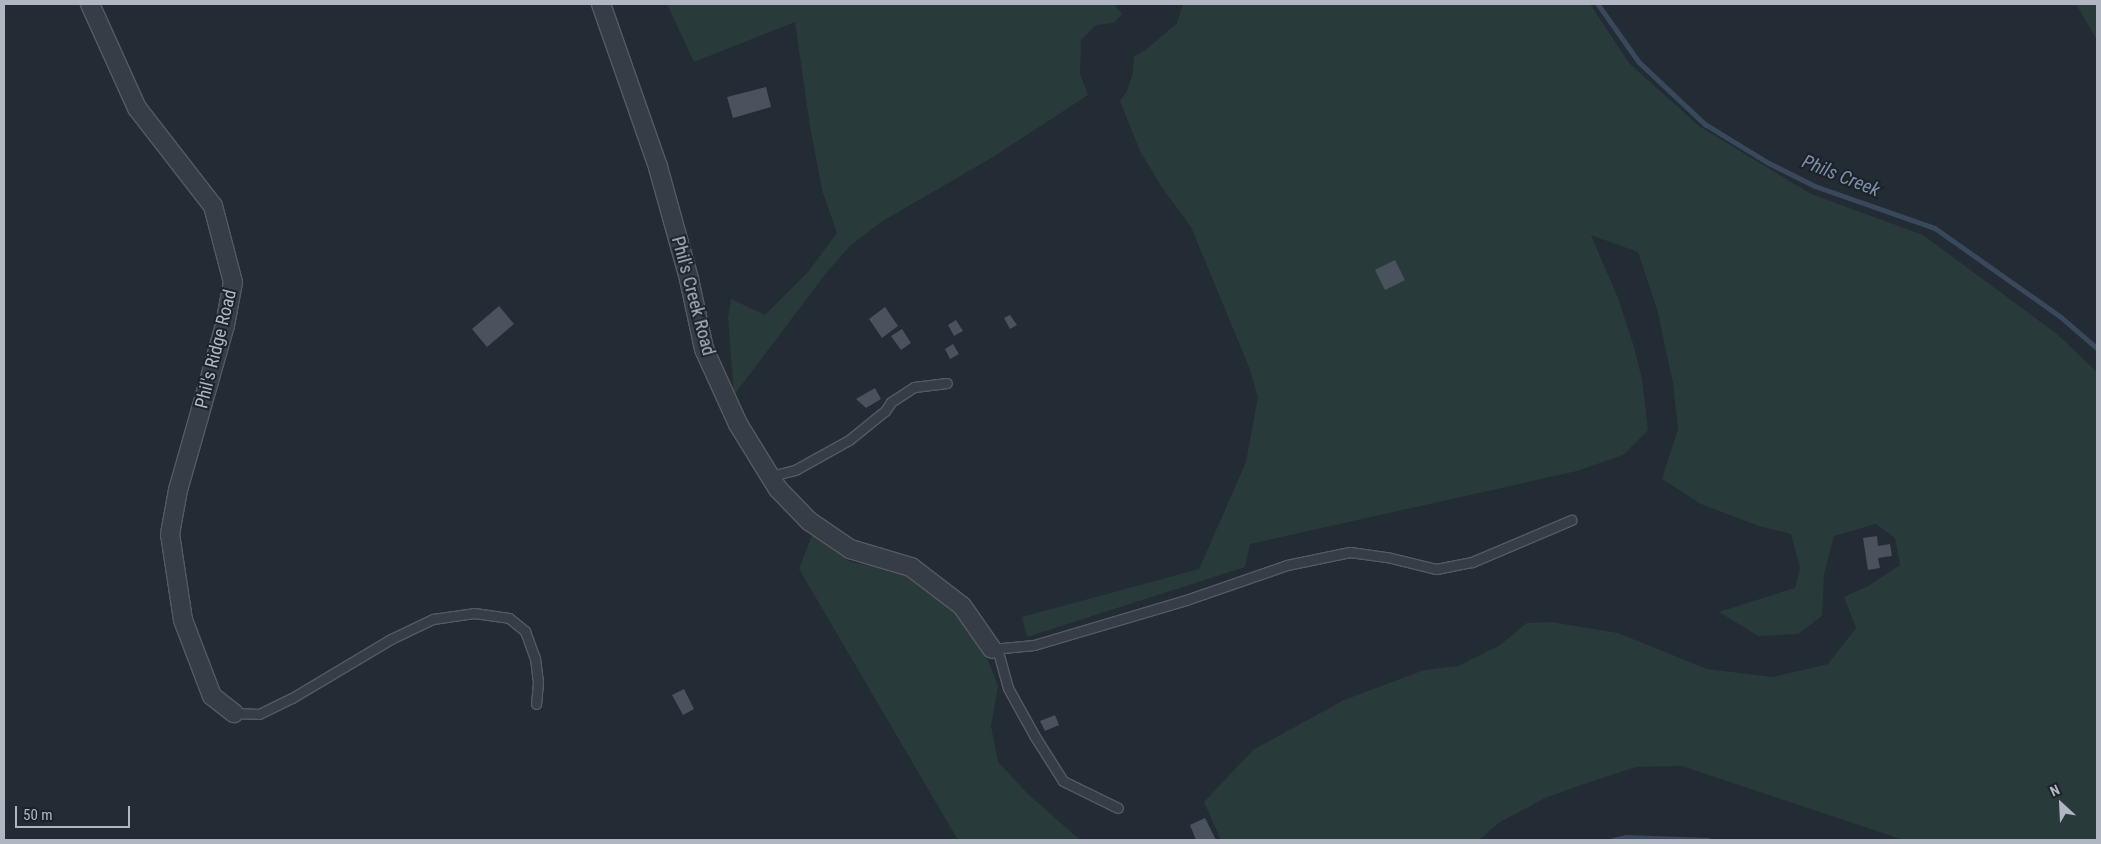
<!DOCTYPE html>
<html>
<head>
<meta charset="utf-8">
<style>
  body { margin:0 }
  #map { position:relative; width:2101px; height:844px; overflow:hidden; background:#232b35; font-family:"Roboto Condensed",sans-serif }
  div>[style] { position:absolute }
  .green>* { inset:0; background:#293a3a }
  .stream>* { height:4.5px; margin:-2.25px; padding:0 2.25px; transform-origin:2.25px; border-radius:2.25px; background:#3a485c }
  .building>* { inset:0; background:#4a525e }
  .roads { filter:drop-shadow(1px 0 #545a64) drop-shadow(-1px 0 #545a64) drop-shadow(0 1px #545a64) drop-shadow(0 -1px #545a64) }
  .lane>* { height:9px; margin:-4.5px; padding:0 4.5px; transform-origin:4.5px; border-radius:4.5px; background:#363d46 }
  .street>* { height:18px; margin:-9px; padding:0 9px; transform-origin:9px; border-radius:9px; background:#363d46 }
  span { translate:-50% -50%; white-space:nowrap; text-align:center; line-height:1.15; -webkit-text-stroke:4px #1c222a; paint-order:stroke }
  .street-label { font-size:18px; color:#b1b7c2 }
  .water-label { font-size:19px; color:#7c8ea7; font-style:italic }
  .frame { position:absolute; inset:0; border:5px solid #b1b7c2; pointer-events:none }
  .north { position:absolute; left:2036px; top:779px; width:50px; height:50px; -webkit-text-stroke:4px #1c222a; paint-order:stroke; rotate:335deg; font-size:14px; font-weight:700; line-height:20px; text-align:center; color:#b1b7c2 }
  .north::after { content:''; display:block; margin:auto; width:18px; height:22px; background:#b1b7c2; clip-path:polygon(50% 0,100% 100%,50% 72%,0 100%) }
  .scale { position:absolute; left:15px; top:806px; width:115px; height:22px; box-sizing:border-box; border:2px solid #b1b7c2; border-top:0; padding-left:6px; font-size:15px; line-height:18px; white-space:nowrap; color:#b1b7c2; -webkit-text-stroke:4px #1c222a; paint-order:stroke }
</style>
</head>
<body>
<div id="map">
  <div class="green">
    <div style="clip-path:polygon(667px 4px,1114px 4px,1122px 14px,1114px 23px,1096px 25px,1081px 40px,1080px 74px,1088px 95px,993px 157px,881px 222px,851px 245px,827px 272px,734px 395px,728px 318px,731px 299px,765px 315px,808px 272px,837px 233px,822px 190px,810px 126px,795px 22px,694px 62px)"></div>
    <div style="clip-path:polygon(1183px 4px,1590px 4px,1629px 63px,1699px 126px,1811px 194px,1923px 235px,2057px 334px,2097px 372px,2097px 840px,1904px 840px,1682px 766px,1636px 767px,1590px 782px,1545px 798px,1500px 822px,1479px 840px,1221px 840px,1204px 802px,1253px 750px,1344px 700px,1424px 670px,1458px 666px,1500px 645px,1527px 623px,1551px 622px,1618px 633px,1707px 669px,1773px 677px,1828px 664px,1856px 628px,1844px 597px,1868px 586px,1900px 565px,1895px 538px,1876px 524px,1834px 536px,1824px 574px,1822px 616px,1798px 634px,1758px 636px,1719px 612px,1795px 588px,1800px 568px,1791px 534px,1759px 526px,1701px 504px,1662px 479px,1678px 429px,1673px 383px,1657px 309px,1638px 252px,1591px 235px,1618px 298px,1634px 347px,1642px 379px,1648px 430px,1623px 455px,1577px 471px,1250px 544px,1245px 567px,1027px 637px,1022px 617px,1199px 569px,1246px 462px,1258px 397px,1249px 367px,1191px 227px,1161px 186px,1140px 151px,1120px 101px,1127px 91px,1133px 73px,1134px 56px,1146px 50px,1177px 23px)"></div>
    <div style="clip-path:polygon(2076px 4px,2097px 4px,2097px 40px)"></div>
    <div style="clip-path:polygon(813px 533px,850px 562px,909px 573px,955px 611px,988px 660px,998px 686px,991px 726px,998px 762px,1028px 794px,1080px 840px,958px 840px,799px 569px)"></div>
  </div>
  <div class="stream">
    <div style="left:1598px;top:4px;width:71px;rotate:54.7deg"></div>
    <div style="left:1639px;top:62px;width:91px;rotate:43.2deg"></div>
    <div style="left:1705px;top:124px;width:75px;rotate:31.4deg"></div>
    <div style="left:1769px;top:163px;width:51px;rotate:26.6deg"></div>
    <div style="left:1815px;top:186px;width:127px;rotate:19.3deg"></div>
    <div style="left:1935px;top:228px;width:154px;rotate:35.2deg"></div>
    <div style="left:2061px;top:317px;width:48px;rotate:40.7deg"></div>
    <div style="left:1613px;top:840px;width:13px;rotate:-13deg"></div>
    <div style="left:1626px;top:837px;width:82px;rotate:2.1deg"></div>
  </div>
  <div class="building">
    <div style="clip-path:polygon(766px 87px,771px 107px,733px 118px,727px 97px)"></div>
    <div style="clip-path:polygon(1395px 260px,1405px 280px,1385px 290px,1375px 270px)"></div>
    <div style="clip-path:polygon(499px 306px,514px 324px,487px 347px,472px 329px)"></div>
    <div style="clip-path:polygon(885px 307px,898px 326px,882px 338px,869px 319px)"></div>
    <div style="clip-path:polygon(1010px 315px,1017px 325px,1010px 329px,1004px 318px)"></div>
    <div style="clip-path:polygon(956px 320px,963px 331px,954px 336px,948px 325px)"></div>
    <div style="clip-path:polygon(902px 329px,911px 343px,901px 350px,891px 336px)"></div>
    <div style="clip-path:polygon(953px 344px,959px 354px,950px 359px,945px 349px)"></div>
    <div style="clip-path:polygon(875px 388px,881px 399px,866px 408px,856px 399px)"></div>
    <div style="clip-path:polygon(1877px 536px,1878px 546px,1890px 544px,1892px 556px,1878px 558px,1880px 568px,1868px 570px,1863px 538px)"></div>
    <div style="clip-path:polygon(684px 689px,694px 709px,683px 715px,672px 695px)"></div>
    <div style="clip-path:polygon(1055px 715px,1059px 725px,1045px 731px,1040px 721px)"></div>
    <div style="clip-path:polygon(1205px 818px,1216px 840px,1196px 840px,1190px 825px)"></div>
  </div>
  <div class="roads">
    <div class="lane">
      <div style="left:771px;top:476px;width:25px;rotate:-14deg"></div>
      <div style="left:795px;top:470px;width:62px;rotate:-29.1deg"></div>
      <div style="left:849px;top:440px;width:46px;rotate:-38.9deg"></div>
      <div style="left:885px;top:411px;width:11px;rotate:-56deg"></div>
      <div style="left:891px;top:402px;width:27px;rotate:-33deg"></div>
      <div style="left:914px;top:387px;width:33px;rotate:-7deg"></div>
      <div style="left:997px;top:648px;width:41px;rotate:74.6deg"></div>
      <div style="left:1008px;top:688px;width:54px;rotate:61deg"></div>
      <div style="left:1034px;top:735px;width:54px;rotate:57.8deg"></div>
      <div style="left:1063px;top:781px;width:61px;rotate:26.1deg"></div>
      <div style="left:992px;top:649px;width:42px;rotate:-5.4deg"></div>
      <div style="left:1034px;top:645px;width:159px;rotate:-16.5deg"></div>
      <div style="left:1186px;top:600px;width:107px;rotate:-19.1deg"></div>
      <div style="left:1287px;top:565px;width:64px;rotate:-11.7deg"></div>
      <div style="left:1350px;top:552px;width:37px;rotate:8deg"></div>
      <div style="left:1387px;top:557px;width:50px;rotate:13.8deg"></div>
      <div style="left:1436px;top:569px;width:37px;rotate:-11deg"></div>
      <div style="left:1472px;top:562px;width:108px;rotate:-23deg"></div>
      <div style="left:234px;top:713px;width:25px;rotate:2deg"></div>
      <div style="left:259px;top:714px;width:37px;rotate:-26deg"></div>
      <div style="left:292px;top:698px;width:115px;rotate:-30.8deg"></div>
      <div style="left:391px;top:639px;width:47px;rotate:-25.5deg"></div>
      <div style="left:433px;top:619px;width:41px;rotate:-8.3deg"></div>
      <div style="left:474px;top:613px;width:35px;rotate:8deg"></div>
      <div style="left:509px;top:618px;width:21px;rotate:39deg"></div>
      <div style="left:525px;top:631px;width:29px;rotate:70deg"></div>
      <div style="left:535px;top:658px;width:24px;rotate:83deg"></div>
      <div style="left:538px;top:682px;width:22px;rotate:95deg"></div>
    </div>
    <div class="street">
      <div style="left:90px;top:4px;width:114px;rotate:65.7deg"></div>
      <div style="left:137px;top:108px;width:124px;rotate:52.2deg"></div>
      <div style="left:213px;top:206px;width:79px;rotate:75.3deg"></div>
      <div style="left:233px;top:282px;width:44px;rotate:100.5deg"></div>
      <div style="left:225px;top:325px;width:172px;rotate:105.9deg"></div>
      <div style="left:178px;top:490px;width:45px;rotate:100.3deg"></div>
      <div style="left:170px;top:534px;width:87px;rotate:81.4deg"></div>
      <div style="left:183px;top:620px;width:81px;rotate:69.1deg"></div>
      <div style="left:212px;top:696px;width:28px;rotate:38deg"></div>
      <div style="left:601px;top:4px;width:173px;rotate:70.7deg"></div>
      <div style="left:658px;top:167px;width:116px;rotate:74.5deg"></div>
      <div style="left:689px;top:279px;width:72px;rotate:77.9deg"></div>
      <div style="left:704px;top:349px;width:82px;rotate:65.6deg"></div>
      <div style="left:738px;top:424px;width:76px;rotate:58.4deg"></div>
      <div style="left:778px;top:489px;width:45px;rotate:45.9deg"></div>
      <div style="left:809px;top:521px;width:50px;rotate:34.3deg"></div>
      <div style="left:850px;top:549px;width:64px;rotate:16.4deg"></div>
      <div style="left:911px;top:567px;width:64px;rotate:37.4deg"></div>
      <div style="left:962px;top:606px;width:52px;rotate:55.1deg"></div>
    </div>
  </div>
  <div class="street-label">
    <span style="left:693px;top:296px;rotate:75deg">Phil's Creek Road</span>
    <span style="left:216px;top:349px;rotate:-76deg">Phil's Ridge Road</span>
  </div>
  <div class="water-label">
    <span style="left:1841px;top:176px;rotate:22deg">Phils Creek</span>
  </div>
  <div class="frame"></div>
  <div class="north">N</div>
  <div class="scale">50 m</div>
</div>
</body>
</html>
